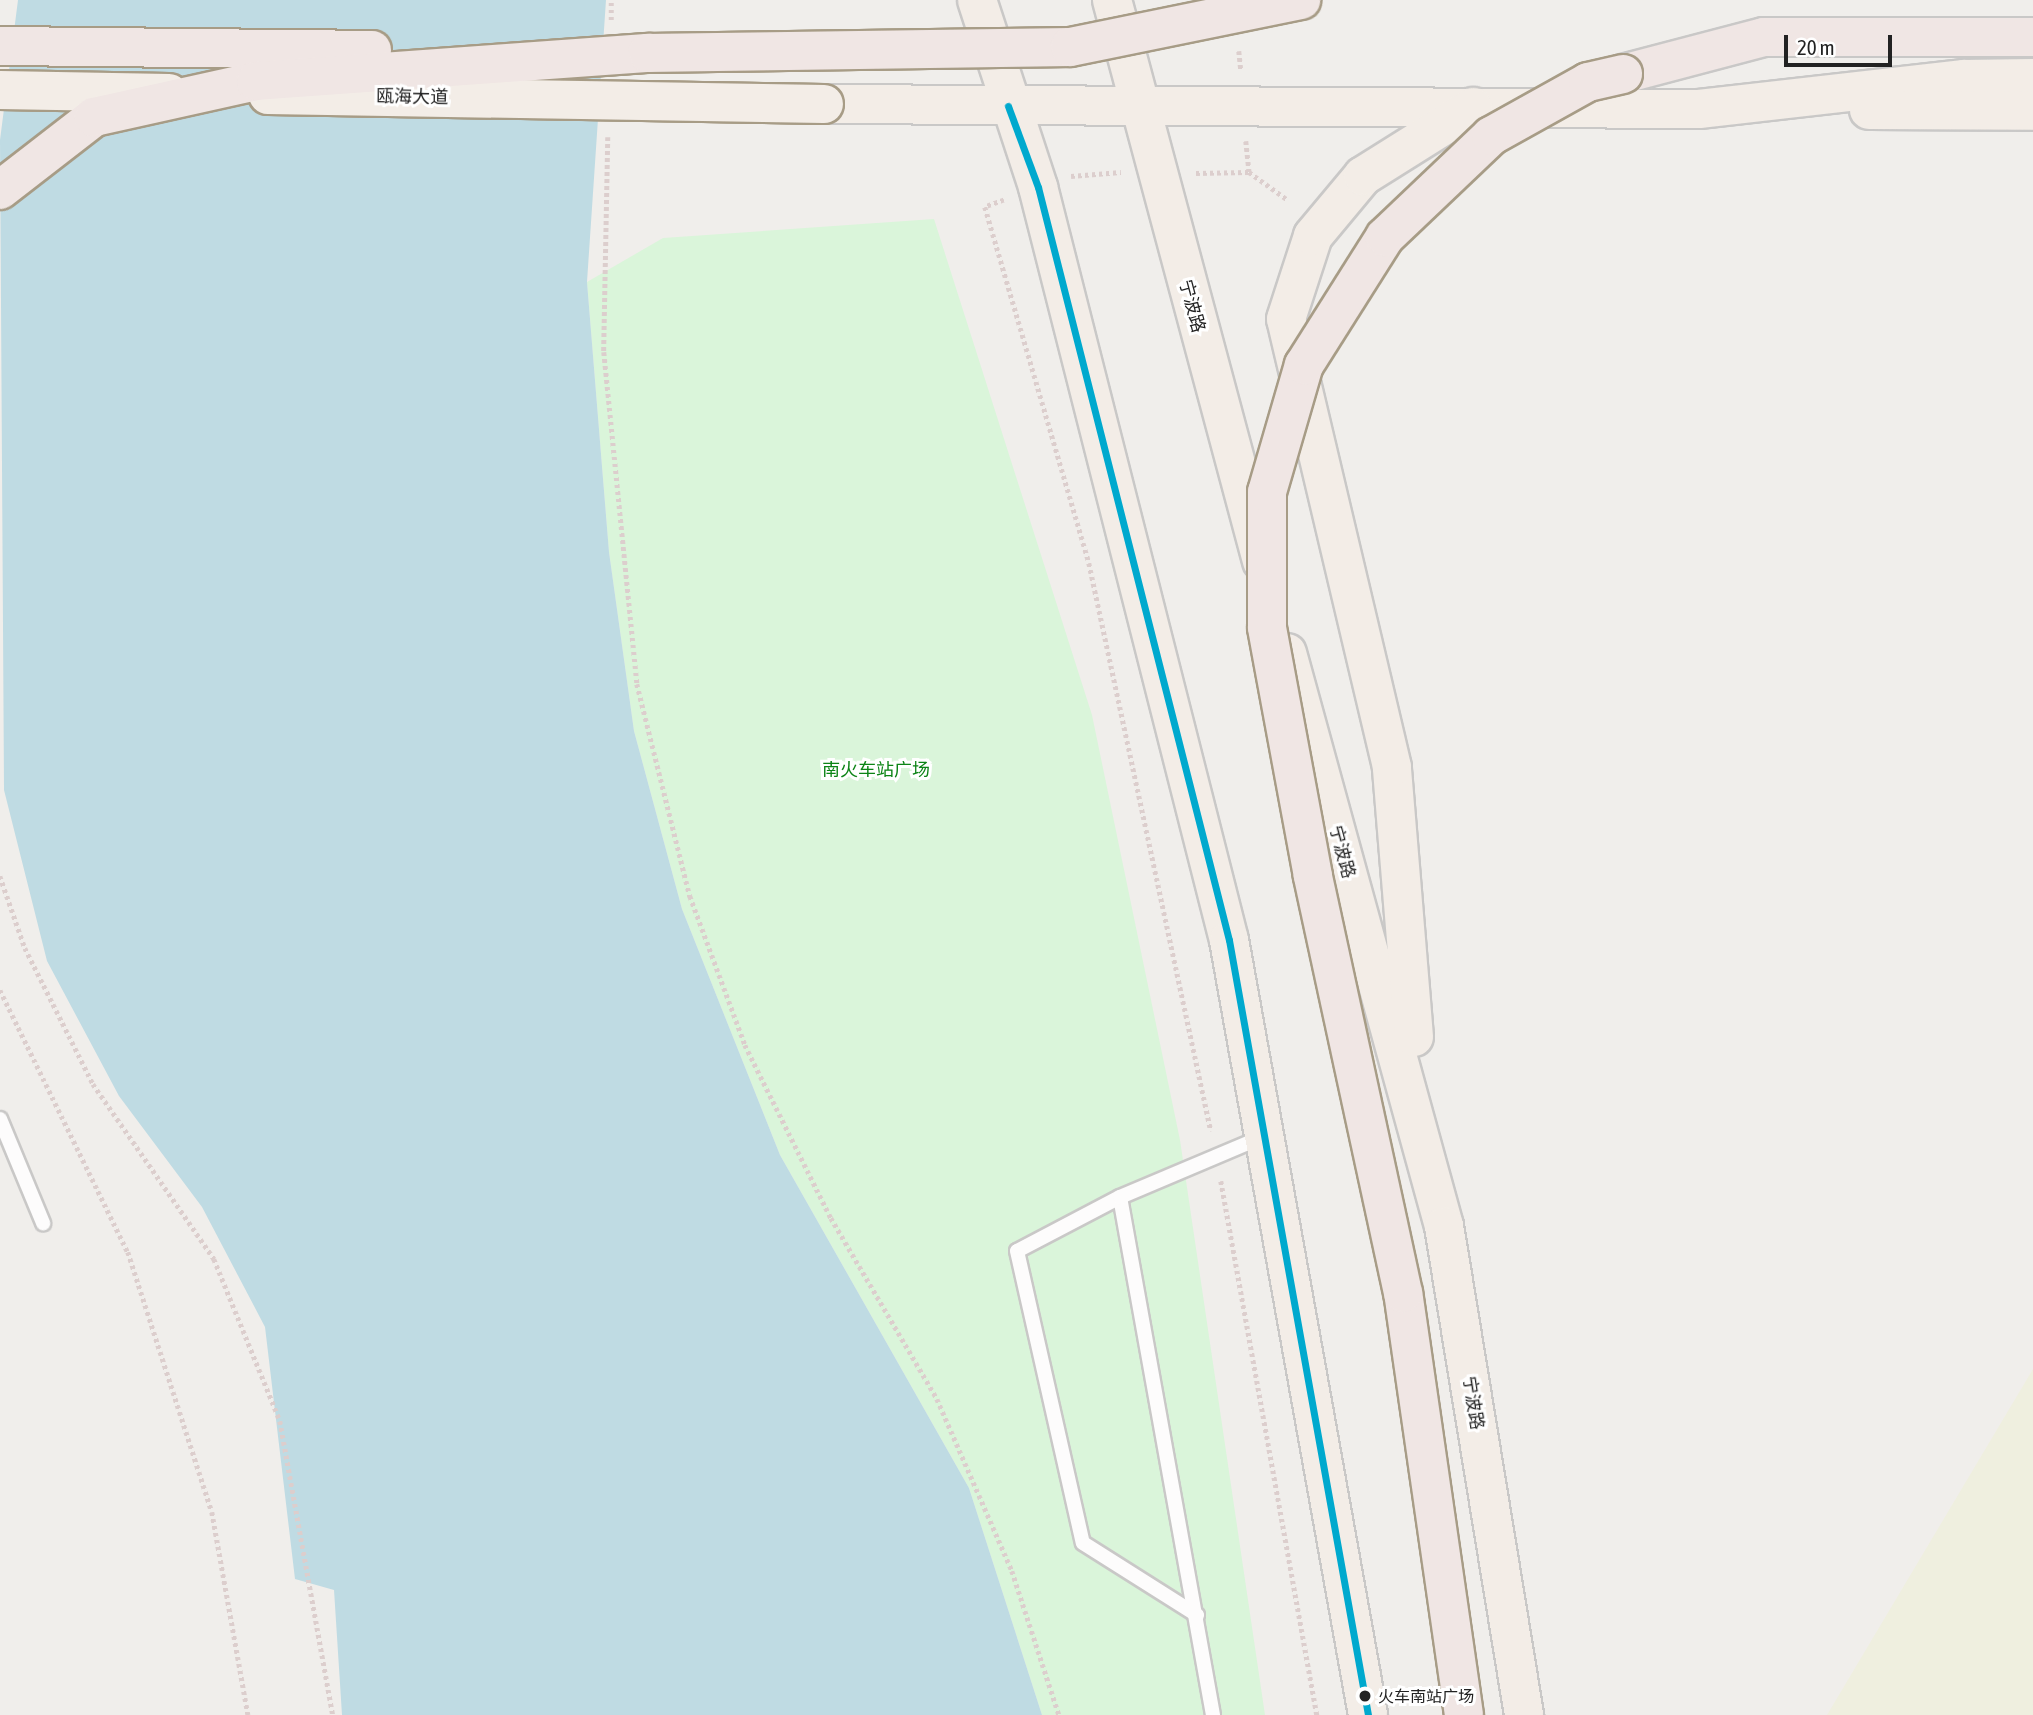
<!DOCTYPE html>
<html>
<head>
<meta charset="utf-8">
<style>
  body { margin:0 }
  #map { position:relative; width:2033px; height:1715px; overflow:hidden; background:#f0eeeb; font-family:"Asap Condensed","Noto Sans SC",sans-serif }
  div>[style] { position:absolute }
  .farmland>* { inset:0; background:#efefdf }
  .park>* { inset:0; background:#daf5da }
  .water>* { inset:0; background:#bfdbe3 }
  .path>* { height:4.5px; margin-top:-2.25px; transform-origin:0; background:repeating-linear-gradient(90deg,#dccecd 0 3.5px,transparent 0 7px) }
  .roads { filter:drop-shadow(2px 0 #c9c8c7) drop-shadow(-2px 0 #c9c8c7) drop-shadow(0 2px #c9c8c7) drop-shadow(0 -2px #c9c8c7) }
  .service>* { height:14px; margin:-7px; padding:0 7px; transform-origin:7px; border-radius:7px; background:#fdfcfc }
  .primary>* { height:38px; margin:-19px; padding:0 19px; transform-origin:19px; border-radius:19px; background:#f3ede7 }
  .trunk>* { height:38px; margin:-19px; padding:0 19px; transform-origin:19px; border-radius:19px; background:#f0e6e4 }
  .bridges { filter:drop-shadow(2px 0 #a79c86) drop-shadow(-2px 0 #a79c86) drop-shadow(0 2px #a79c86) drop-shadow(0 -2px #a79c86) }
  .primary-bridge>* { height:38px; margin:-19px; padding:0 19px; transform-origin:19px; border-radius:19px; background:#f3ede7 }
  .trunk-bridge>* { height:38px; margin:-19px; padding:0 19px; transform-origin:19px; border-radius:19px; background:#f0e6e4 }
  .bus-1>* { height:7px; margin:-3.5px; padding:0 3.5px; transform-origin:3.5px; border-radius:3.5px; background:#00a9ce }
  .dots>* { width:19px; height:19px; translate:-50% -50%; box-sizing:border-box; border:4px solid #fff; border-radius:50% }
  span { translate:-50% -50%; white-space:nowrap; text-align:center; line-height:1.15; -webkit-text-stroke:6px #fff; paint-order:stroke }
  .bus-label { font-size:16px; color:#222 }
  .left { translate:0 -50%; text-align:left }
  .street-label { font-size:18px; color:#222 }
  .park-label { font-size:18px; color:#0c8416 }
  .scale { position:absolute; left:1784px; top:35px; width:108px; height:32px; box-sizing:border-box; border:4px solid #222; border-top:0; padding-left:9px; font-size:21px; line-height:24px; white-space:nowrap; color:#222; -webkit-text-stroke:5px #fff; paint-order:stroke }
</style>
</head>
<body>
<div id="map">
  <div class="farmland">
    <div style="clip-path:polygon(2033px 1369px,2033px 1715px,1827px 1715px)"></div>
  </div>
  <div class="park">
    <div style="clip-path:polygon(934px 219px,1092px 715px,1180px 1140px,1265px 1715px,1042px 1715px,969px 1488px,780px 1155px,682px 909px,634px 731px,609px 552px,587px 282px,663px 238px)"></div>
  </div>
  <div class="water">
    <div style="clip-path:polygon(18px 0,606px 0,587px 282px,609px 552px,634px 731px,682px 909px,780px 1155px,969px 1488px,1042px 1715px,342px 1715px,334px 1590px,295px 1579px,265px 1327px,202px 1207px,119px 1096px,47px 961px,4px 790px,0 140px)"></div>
  </div>
  <div class="path">
    <div style="left:611px;top:20px;width:20px;rotate:-90deg"></div>
    <div style="left:1239px;top:51px;width:19px;rotate:84deg"></div>
    <div style="left:608px;top:137px;width:215px;rotate:91.1deg"></div>
    <div style="left:604px;top:352px;width:334px;rotate:84.3deg"></div>
    <div style="left:637px;top:684px;width:219px;rotate:76deg"></div>
    <div style="left:690px;top:896px;width:159px;rotate:69.7deg"></div>
    <div style="left:745px;top:1045px;width:193px;rotate:63.6deg"></div>
    <div style="left:831px;top:1218px;width:210px;rotate:59.6deg"></div>
    <div style="left:937px;top:1399px;width:188px;rotate:66.4deg"></div>
    <div style="left:1012px;top:1571px;width:151px;rotate:71.9deg"></div>
    <div style="left:1246px;top:141px;width:31px;rotate:84deg"></div>
    <div style="left:1196px;top:173px;width:53px;rotate:-1.1deg"></div>
    <div style="left:1249px;top:172px;width:48px;rotate:35.7deg"></div>
    <div style="left:1071px;top:176px;width:50px;rotate:-4.6deg"></div>
    <div style="left:1004px;top:200px;width:20px;rotate:160deg"></div>
    <div style="left:985px;top:207px;width:371px;rotate:73.7deg"></div>
    <div style="left:1089px;top:563px;width:581px;rotate:77.88deg"></div>
    <div style="left:0;top:876px;width:76px;rotate:70.9deg"></div>
    <div style="left:25px;top:948px;width:152px;rotate:63.4deg"></div>
    <div style="left:93px;top:1084px;width:213px;rotate:55.3deg"></div>
    <div style="left:214px;top:1259px;width:175px;rotate:67.8deg"></div>
    <div style="left:280px;top:1421px;width:299px;rotate:79.8deg"></div>
    <div style="left:0;top:990px;width:292px;rotate:64deg"></div>
    <div style="left:128px;top:1252px;width:273px;rotate:72.1deg"></div>
    <div style="left:212px;top:1512px;width:206px;rotate:79.9deg"></div>
    <div style="left:1221px;top:1181px;width:543px;rotate:79.81deg"></div>
  </div>
  <div class="roads">
    <div class="service">
      <div style="left:0;top:1119px;width:113px;rotate:67.5deg"></div>
      <div style="left:1120px;top:1197px;width:116px;rotate:152.3deg"></div>
      <div style="left:1017px;top:1251px;width:299px;rotate:77.3deg"></div>
      <div style="left:1083px;top:1543px;width:135px;rotate:32.3deg"></div>
      <div style="left:1213px;top:1715px;width:526px;rotate:-100.18deg"></div>
      <div style="left:1120px;top:1197px;width:154px;rotate:-22.9deg"></div>
    </div>
    <div class="primary">
      <div style="left:977px;top:0;width:197px;rotate:71.9deg"></div>
      <div style="left:1038px;top:187px;width:777px;rotate:75.77deg"></div>
      <div style="left:1229px;top:940px;width:787px;rotate:79.83deg"></div>
      <div style="left:1112px;top:0;width:581px;rotate:75.03deg"></div>
      <div style="left:824px;top:104px;width:875px;rotate:0.33deg"></div>
      <div style="left:1699px;top:109px;width:267px;rotate:-6.5deg"></div>
      <div style="left:1964px;top:79px;width:69px;rotate:-0.8deg"></div>
      <div style="left:1869px;top:110px;width:164px;rotate:0.3deg"></div>
      <div style="left:1287px;top:653px;width:594px;rotate:74.68deg"></div>
      <div style="left:1444px;top:1226px;width:496px;rotate:80.7deg"></div>
      <div style="left:1414px;top:1037px;width:271px;rotate:-94.7deg"></div>
      <div style="left:1392px;top:767px;width:460px;rotate:-103.3deg"></div>
      <div style="left:1286px;top:319px;width:87px;rotate:-72deg"></div>
      <div style="left:1313px;top:236px;width:78px;rotate:-50.2deg"></div>
      <div style="left:1363px;top:176px;width:130px;rotate:-32.1deg"></div>
    </div>
    <div class="trunk">
      <div style="left:1623px;top:74px;width:146px;rotate:-14.7deg"></div>
      <div style="left:1764px;top:37px;width:269px"></div>
    </div>
  </div>
  <div class="bridges">
    <div class="primary-bridge">
      <div style="left:0;top:90px;width:169px;rotate:1deg"></div>
      <div style="left:268px;top:95px;width:556px;rotate:0.93deg"></div>
    </div>
    <div class="trunk-bridge">
      <div style="left:0;top:46px;width:372px;rotate:0.6deg"></div>
      <div style="left:0;top:190px;width:119px;rotate:-37.8deg"></div>
      <div style="left:94px;top:117px;width:166px;rotate:-12.5deg"></div>
      <div style="left:256px;top:81px;width:393px;rotate:-4.1deg"></div>
      <div style="left:648px;top:53px;width:422px;rotate:-0.8deg"></div>
      <div style="left:1070px;top:47px;width:236px;rotate:-11.5deg"></div>
      <div style="left:1464px;top:1715px;width:426px;rotate:-98.2deg"></div>
      <div style="left:1403px;top:1293px;width:427px;rotate:-102.2deg"></div>
      <div style="left:1313px;top:876px;width:253px;rotate:-100.5deg"></div>
      <div style="left:1267px;top:627px;width:135px;rotate:-90deg"></div>
      <div style="left:1267px;top:492px;width:132px;rotate:-73.8deg"></div>
      <div style="left:1304px;top:365px;width:151px;rotate:-57.7deg"></div>
      <div style="left:1385px;top:237px;width:146px;rotate:-43.6deg"></div>
      <div style="left:1491px;top:136px;width:111px;rotate:-29.1deg"></div>
      <div style="left:1588px;top:82px;width:36px;rotate:-13deg"></div>
    </div>
  </div>
  <div class="bus-1">
    <div style="left:1008px;top:106px;width:86px;rotate:69.7deg"></div>
    <div style="left:1038px;top:187px;width:777px;rotate:75.77deg"></div>
    <div style="left:1229px;top:940px;width:787px;rotate:79.83deg"></div>
  </div>
  <div class="dots">
    <div style="left:1365px;top:1696px;background:#222"></div>
  </div>
  <div class="bus-label">
    <span class="left" style="left:1378px;top:1696px">火车南站广场</span>
  </div>
  <div class="street-label">
    <span style="left:412px;top:97px;rotate:1deg">瓯海大道</span>
    <span style="left:1192px;top:306px;rotate:75deg">宁波路</span>
    <span style="left:1342px;top:852px;rotate:75deg">宁波路</span>
    <span style="left:1473px;top:1403px;rotate:81deg">宁波路</span>
  </div>
  <div class="park-label">
    <span style="left:876px;top:770px">南火车站广场</span>
  </div>
  <div class="scale">20 m</div>
</div>
</body>
</html>
